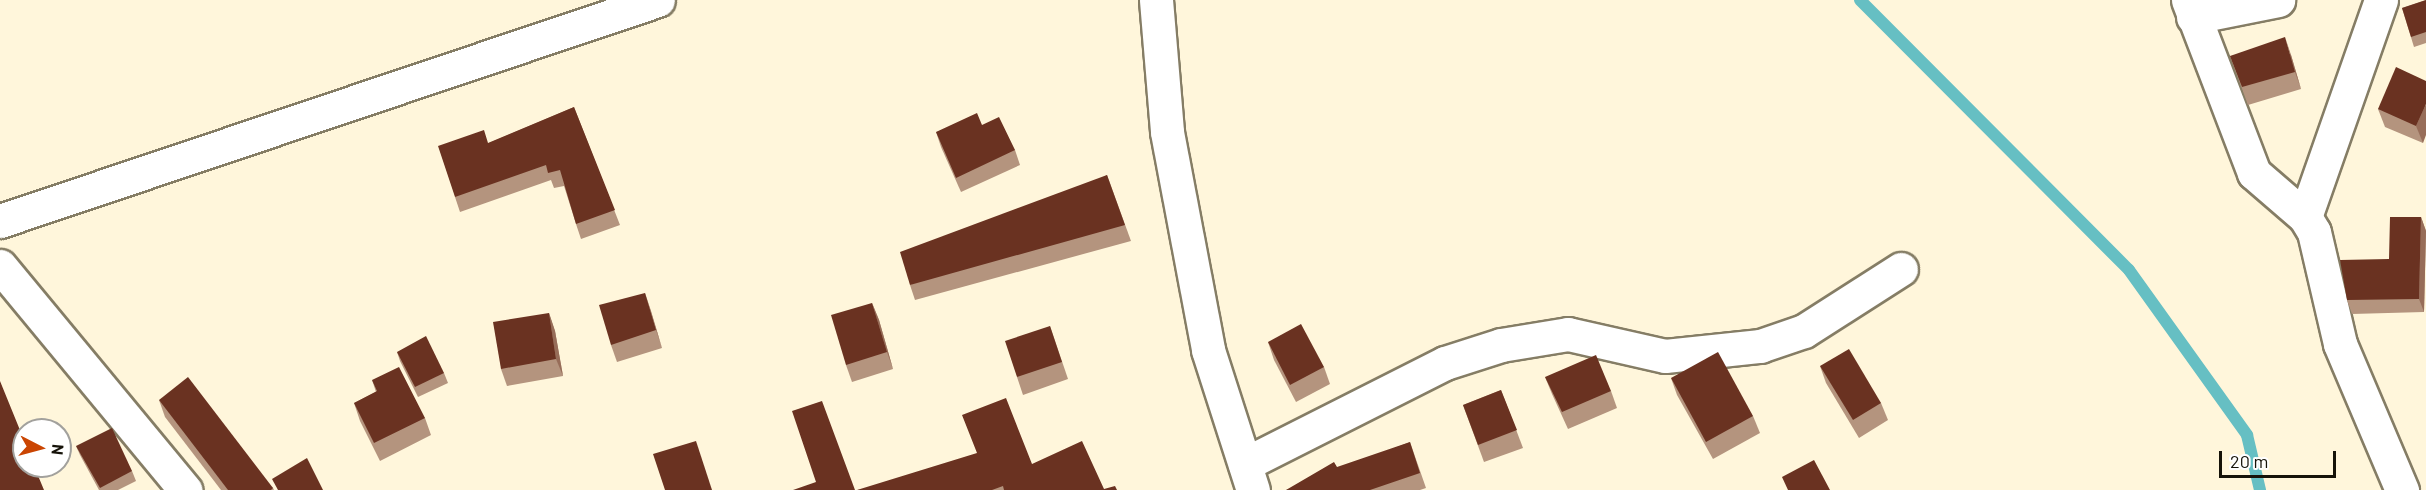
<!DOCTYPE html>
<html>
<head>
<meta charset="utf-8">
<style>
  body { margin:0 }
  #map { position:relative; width:2426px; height:490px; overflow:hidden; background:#fff6db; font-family:Barlow,sans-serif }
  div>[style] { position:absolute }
  .stream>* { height:12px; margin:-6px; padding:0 6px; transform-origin:6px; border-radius:6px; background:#66bfc3 }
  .roads { filter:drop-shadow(2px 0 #857d65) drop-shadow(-2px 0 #857d65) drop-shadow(0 2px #857d65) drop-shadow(0 -2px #857d65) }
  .minor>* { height:33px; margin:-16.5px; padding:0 16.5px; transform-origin:16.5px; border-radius:16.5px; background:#fff }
  .major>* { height:33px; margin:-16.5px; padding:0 16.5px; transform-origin:16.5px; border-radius:16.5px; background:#fff }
  .wall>* { inset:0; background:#b4947e }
  .shaded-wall>* { inset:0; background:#976d59 }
  .building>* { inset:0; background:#6a3221 }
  span { translate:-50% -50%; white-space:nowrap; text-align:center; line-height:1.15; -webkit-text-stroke:6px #fff; paint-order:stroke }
  .north { position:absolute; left:12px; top:418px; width:60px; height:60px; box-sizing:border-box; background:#fff; border:2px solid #a2a19d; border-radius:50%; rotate:96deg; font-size:16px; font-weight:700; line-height:24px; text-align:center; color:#161309 }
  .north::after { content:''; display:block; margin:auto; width:21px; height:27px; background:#ca4502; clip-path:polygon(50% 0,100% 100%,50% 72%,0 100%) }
  .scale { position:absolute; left:2219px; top:451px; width:117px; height:27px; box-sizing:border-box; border:3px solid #161309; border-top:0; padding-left:8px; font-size:18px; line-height:21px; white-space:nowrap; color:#161309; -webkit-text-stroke:4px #fff; paint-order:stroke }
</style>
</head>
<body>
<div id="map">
  <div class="stream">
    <div style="left:1860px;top:0;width:381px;rotate:45.1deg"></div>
    <div style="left:2129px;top:270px;width:203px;rotate:54.4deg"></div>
    <div style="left:2247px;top:435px;width:57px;rotate:76.7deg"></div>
  </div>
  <div class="roads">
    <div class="minor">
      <div style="left:1156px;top:0;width:132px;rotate:85.2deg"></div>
      <div style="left:1167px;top:132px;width:222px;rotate:79.3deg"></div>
      <div style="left:1208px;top:350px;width:147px;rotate:72.2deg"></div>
      <div style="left:2188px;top:0;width:185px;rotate:69.1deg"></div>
      <div style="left:2254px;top:173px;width:67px;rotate:40.8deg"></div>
      <div style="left:2305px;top:217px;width:17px;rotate:59deg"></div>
      <div style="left:2314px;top:232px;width:115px;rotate:76.9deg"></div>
      <div style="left:2340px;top:344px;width:159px;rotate:67deg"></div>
      <div style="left:2193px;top:17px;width:87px;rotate:-11.3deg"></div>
      <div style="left:2305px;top:217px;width:230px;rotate:-70.7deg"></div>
      <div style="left:0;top:266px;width:291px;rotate:50.4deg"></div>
      <div style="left:1245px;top:464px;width:224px;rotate:-26.8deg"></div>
      <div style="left:1445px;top:363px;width:59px;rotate:-17.8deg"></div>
      <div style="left:1501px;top:345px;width:68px;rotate:-9.3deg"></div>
      <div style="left:1568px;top:334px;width:99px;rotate:12.8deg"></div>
      <div style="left:1665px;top:356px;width:96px;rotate:-6deg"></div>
      <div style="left:1760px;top:346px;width:46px;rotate:-18.8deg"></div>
      <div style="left:1804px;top:331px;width:115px;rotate:-32.6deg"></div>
    </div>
    <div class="major">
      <div style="left:0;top:221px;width:694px;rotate:-18.57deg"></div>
    </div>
  </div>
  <div class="wall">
    <div style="clip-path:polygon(2426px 0,2426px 43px,2414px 47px,2402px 8px)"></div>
    <div style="clip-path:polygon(2291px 55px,2301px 89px,2248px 105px,2230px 56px)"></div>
    <div style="clip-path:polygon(2426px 81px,2423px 143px,2385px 127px,2378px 109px)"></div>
    <div style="clip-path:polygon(574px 107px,620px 225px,581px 239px,576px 224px,564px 186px,554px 188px,551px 180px,460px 212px,455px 197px,489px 143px)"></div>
    <div style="clip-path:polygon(982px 125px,1015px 150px,1020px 165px,961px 192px,941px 147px,936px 132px)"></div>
    <div style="clip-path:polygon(1107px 175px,1131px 241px,915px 300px,910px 285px)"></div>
    <div style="clip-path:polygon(2421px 217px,2426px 231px,2424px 312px,2352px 314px,2347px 300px,2389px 259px)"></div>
    <div style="clip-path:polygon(645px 293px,662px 348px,617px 362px,611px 345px)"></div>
    <div style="clip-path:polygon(872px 303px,879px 320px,893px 369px,852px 382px,846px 365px)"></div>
    <div style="clip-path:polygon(549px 313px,555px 331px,563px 376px,507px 386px,501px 369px)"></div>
    <div style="clip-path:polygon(1050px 326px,1068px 379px,1023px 395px,1017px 377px)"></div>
    <div style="clip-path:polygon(1268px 342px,1324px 367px,1330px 384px,1296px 402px,1274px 360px)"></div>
    <div style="clip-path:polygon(397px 352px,444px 373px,448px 383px,418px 397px,400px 361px)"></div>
    <div style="clip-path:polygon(1820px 366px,1881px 403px,1888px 420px,1859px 438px,1826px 383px)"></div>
    <div style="clip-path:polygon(1545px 377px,1611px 391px,1617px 408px,1568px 429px,1552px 394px)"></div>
    <div style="clip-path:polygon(1671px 378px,1753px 416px,1760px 433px,1713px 459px,1677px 395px)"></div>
    <div style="clip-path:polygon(372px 380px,425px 418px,431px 435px,380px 461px,360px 421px,354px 403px,376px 392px)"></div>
    <div style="clip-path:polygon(1501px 390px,1523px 448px,1484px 462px,1463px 405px)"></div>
    <div style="clip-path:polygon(159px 400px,273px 488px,274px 490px,221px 490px,165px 417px)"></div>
    <div style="clip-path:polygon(1410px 442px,1426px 488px,1420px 490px,1286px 490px)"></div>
    <div style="clip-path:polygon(76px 446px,132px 471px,136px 481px,118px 490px,99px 490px,80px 455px)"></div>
    <div style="clip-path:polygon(1032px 464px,1104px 489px,1117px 490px,857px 490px)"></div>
  </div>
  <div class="shaded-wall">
    <div style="clip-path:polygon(2285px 37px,2291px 55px,2301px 89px,2295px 72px)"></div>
    <div style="clip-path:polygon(2426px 104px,2426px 135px,2423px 143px,2416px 126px)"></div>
    <div style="clip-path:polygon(2421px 217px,2426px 231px,2424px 312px,2419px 299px)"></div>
    <div style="clip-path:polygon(645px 293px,651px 311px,662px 348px,656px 330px)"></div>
    <div style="clip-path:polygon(872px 303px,879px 320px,893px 369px,887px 352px)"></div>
    <div style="clip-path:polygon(549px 313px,555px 331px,563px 376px,556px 359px)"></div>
  </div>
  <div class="building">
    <div style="clip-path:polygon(2426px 0,2426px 32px,2411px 37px,2402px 8px)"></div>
    <div style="clip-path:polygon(2285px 37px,2295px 72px,2242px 87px,2230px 56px)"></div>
    <div style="clip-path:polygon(2396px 67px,2426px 81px,2426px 104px,2416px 126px,2378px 109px)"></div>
    <div style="clip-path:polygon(574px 107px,615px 210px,576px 224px,560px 170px,548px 173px,546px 165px,455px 197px,438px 146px,484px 130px,488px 143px)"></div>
    <div style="clip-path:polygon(977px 113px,982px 125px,999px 117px,1015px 150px,956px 178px,936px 132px)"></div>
    <div style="clip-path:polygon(1107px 175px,1125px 225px,910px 285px,900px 252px)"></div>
    <div style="clip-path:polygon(2390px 217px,2421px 217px,2419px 299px,2347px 300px,2340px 260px,2389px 259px)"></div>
    <div style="clip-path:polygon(645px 293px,656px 330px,611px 345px,599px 305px)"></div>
    <div style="clip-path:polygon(872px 303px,887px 352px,846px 365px,831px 315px)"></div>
    <div style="clip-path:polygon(549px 313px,556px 359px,501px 369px,493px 322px)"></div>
    <div style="clip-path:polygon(1301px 324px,1324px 367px,1290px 385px,1268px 342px)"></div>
    <div style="clip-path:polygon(1050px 326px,1062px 362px,1017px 377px,1005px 341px)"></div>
    <div style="clip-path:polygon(426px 336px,444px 373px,415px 387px,397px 352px)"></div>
    <div style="clip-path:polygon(1849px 349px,1881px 403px,1853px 420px,1820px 366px)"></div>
    <div style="clip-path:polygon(1718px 352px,1753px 416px,1706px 442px,1671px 378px)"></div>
    <div style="clip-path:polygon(1596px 355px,1611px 391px,1562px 412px,1545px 377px)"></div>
    <div style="clip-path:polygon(399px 367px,425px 418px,374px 443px,354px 403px,377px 391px,372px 380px)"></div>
    <div style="clip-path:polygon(188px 377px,273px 488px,271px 490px,228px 490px,159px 400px)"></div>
    <div style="clip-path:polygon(0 381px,24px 440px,24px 466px,34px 466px,44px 490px,0 490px)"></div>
    <div style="clip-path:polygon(1501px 390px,1517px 430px,1478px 445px,1463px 405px)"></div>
    <div style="clip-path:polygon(1006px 398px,1032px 464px,1082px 441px,1104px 489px,1115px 486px,1117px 490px,1004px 490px,1003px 486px,992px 490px,857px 490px,977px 453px,962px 415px)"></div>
    <div style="clip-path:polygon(822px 401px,855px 490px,793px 490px,816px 482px,792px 411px)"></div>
    <div style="clip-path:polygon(112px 428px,132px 471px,100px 488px,76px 446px)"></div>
    <div style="clip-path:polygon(696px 441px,712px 490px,665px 490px,653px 454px)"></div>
    <div style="clip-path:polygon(1410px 442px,1420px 473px,1370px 490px,1286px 490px,1334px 462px,1337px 467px)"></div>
    <div style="clip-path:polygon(307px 458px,323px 490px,278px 490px,272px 479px)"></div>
    <div style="clip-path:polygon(1814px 460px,1830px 490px,1788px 490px,1782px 477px)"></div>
  </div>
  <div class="north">N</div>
  <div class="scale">20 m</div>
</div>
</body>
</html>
